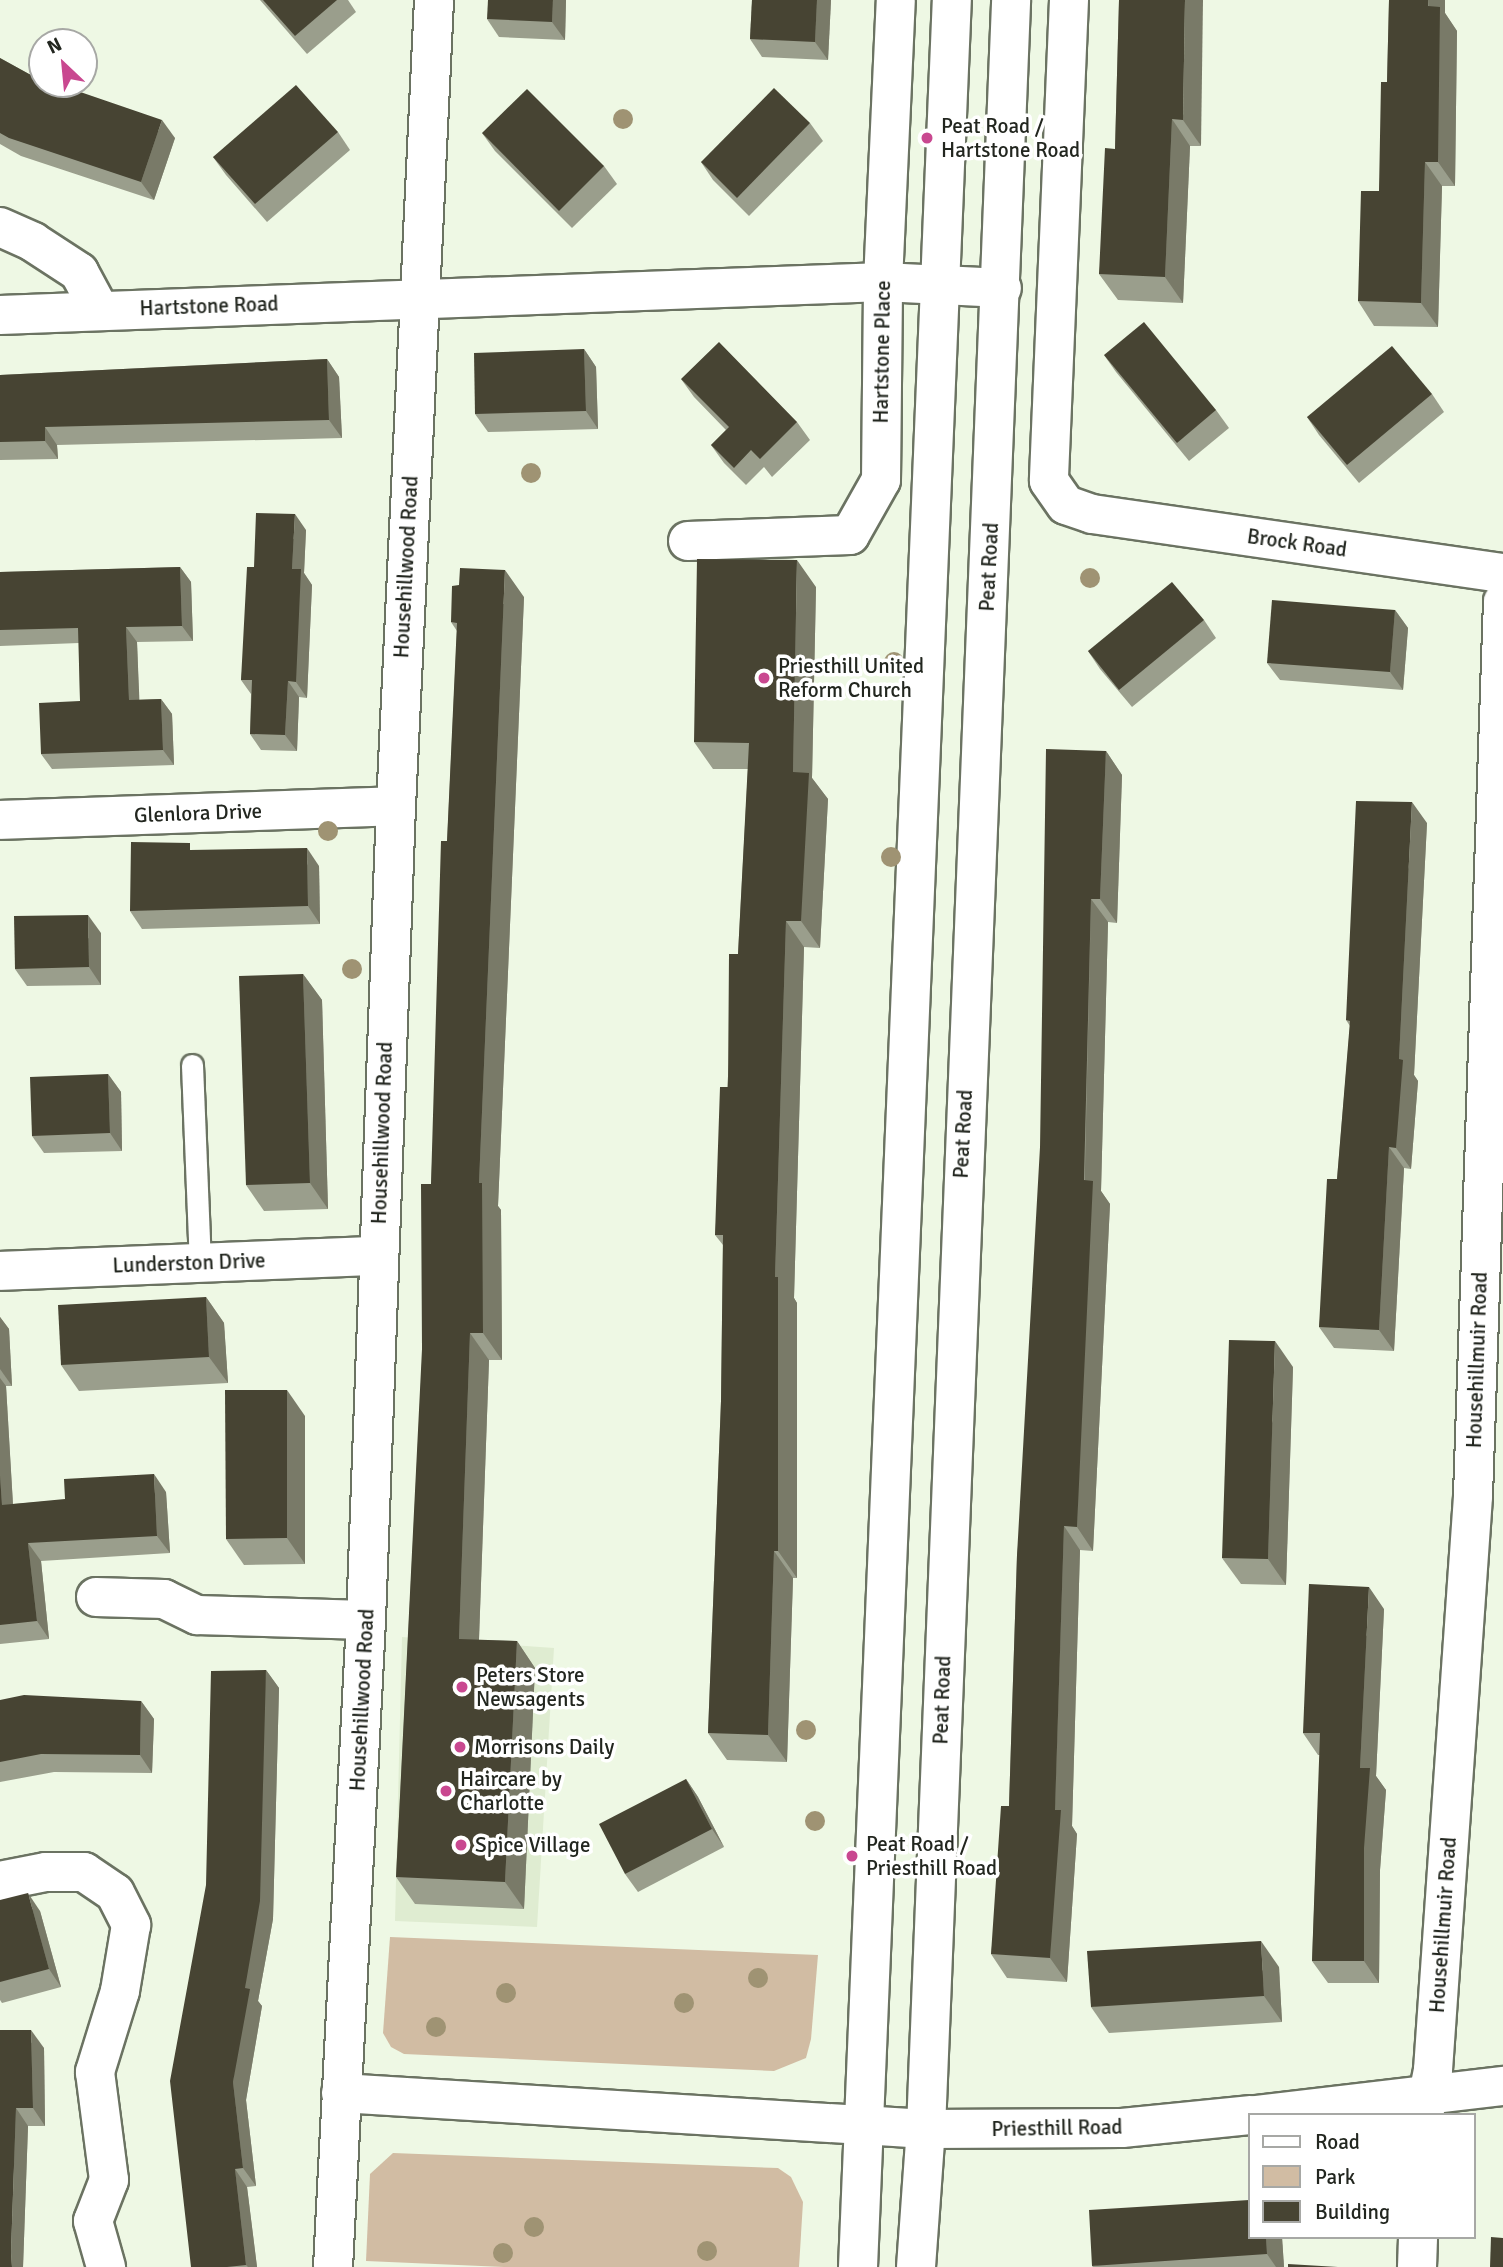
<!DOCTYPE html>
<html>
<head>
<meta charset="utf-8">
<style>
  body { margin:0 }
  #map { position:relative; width:1503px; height:2267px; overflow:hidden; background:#eef8e4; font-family:Signika,sans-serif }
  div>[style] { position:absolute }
  .built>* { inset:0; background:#dfecd1 }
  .green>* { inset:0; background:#d1bca3 }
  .roads { filter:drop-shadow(2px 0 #6b7362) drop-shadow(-2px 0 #6b7362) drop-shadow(0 2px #6b7362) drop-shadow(0 -2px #6b7362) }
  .lane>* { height:21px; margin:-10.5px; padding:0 10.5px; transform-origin:10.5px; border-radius:10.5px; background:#fff }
  .street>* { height:38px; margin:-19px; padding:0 19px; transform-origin:19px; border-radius:19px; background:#fff }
  .secondary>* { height:38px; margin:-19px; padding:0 19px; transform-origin:19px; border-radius:19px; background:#fff }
  .trees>* { width:20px; height:20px; margin:-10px; border-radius:50%; background:#9f9373 }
  .wall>* { inset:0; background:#9a9e8c }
  .shaded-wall>* { inset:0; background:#797a68 }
  .building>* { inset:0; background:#474433 }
  .dots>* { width:19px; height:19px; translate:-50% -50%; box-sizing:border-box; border:4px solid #fff; border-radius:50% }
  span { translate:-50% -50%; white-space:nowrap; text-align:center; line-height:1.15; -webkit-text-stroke:7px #fff; paint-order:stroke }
  .poi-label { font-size:21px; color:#22261f }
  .left { translate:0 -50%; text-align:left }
  .street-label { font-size:21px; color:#22261f }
  .legend { position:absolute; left:1248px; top:2113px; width:228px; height:126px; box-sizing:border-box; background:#fff; border:2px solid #a7a8a5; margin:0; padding:9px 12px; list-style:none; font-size:21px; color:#22261f }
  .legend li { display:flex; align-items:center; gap:14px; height:35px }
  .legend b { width:35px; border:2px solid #a7a8a5 }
  .north { position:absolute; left:28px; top:28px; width:70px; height:70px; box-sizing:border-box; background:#fff; border:2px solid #a7a8a5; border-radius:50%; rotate:334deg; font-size:19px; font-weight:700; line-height:28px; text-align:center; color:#22261f }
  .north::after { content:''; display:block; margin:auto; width:24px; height:32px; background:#c94890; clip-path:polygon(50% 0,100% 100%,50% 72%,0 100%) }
</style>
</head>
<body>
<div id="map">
  <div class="built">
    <div style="clip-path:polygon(402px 1637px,554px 1648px,537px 1927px,395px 1921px)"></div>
  </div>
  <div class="green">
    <div style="clip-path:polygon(390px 1937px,818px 1955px,811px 2039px,806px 2058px,774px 2071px,404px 2054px,391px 2047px,383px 2033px)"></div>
    <div style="clip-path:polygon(393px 2153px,778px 2168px,791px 2177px,803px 2202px,799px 2267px,504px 2267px,366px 2261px,370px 2174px)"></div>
  </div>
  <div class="roads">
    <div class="lane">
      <div style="left:192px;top:1065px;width:196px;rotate:87.7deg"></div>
    </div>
    <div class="street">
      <div style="left:1069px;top:0;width:481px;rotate:92.4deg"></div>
      <div style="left:1049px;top:481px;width:29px;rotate:55deg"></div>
      <div style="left:1066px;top:505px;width:28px;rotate:19deg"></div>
      <div style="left:1092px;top:514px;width:415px;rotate:8.2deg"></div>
      <div style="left:0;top:227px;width:36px;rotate:24deg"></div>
      <div style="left:33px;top:242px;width:55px;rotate:33.1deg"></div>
      <div style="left:79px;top:272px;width:44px;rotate:61.7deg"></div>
      <div style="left:0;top:315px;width:884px;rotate:-2.14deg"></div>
      <div style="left:883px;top:282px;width:119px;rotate:2.9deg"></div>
      <div style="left:688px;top:541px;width:162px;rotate:-2.1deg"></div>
      <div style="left:850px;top:535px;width:63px;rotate:-60.6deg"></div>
      <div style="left:881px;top:480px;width:198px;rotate:-89.4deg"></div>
      <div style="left:883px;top:282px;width:282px;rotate:-87.4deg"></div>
      <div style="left:0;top:820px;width:396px;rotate:-2deg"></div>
      <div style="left:0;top:1271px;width:377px;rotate:-2.3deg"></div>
      <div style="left:96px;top:1597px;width:68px;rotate:1.7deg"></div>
      <div style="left:164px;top:1599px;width:37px;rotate:26deg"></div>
      <div style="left:197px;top:1615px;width:169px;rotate:1.7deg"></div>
      <div style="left:0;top:1881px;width:47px;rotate:-11.1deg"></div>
      <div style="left:46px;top:1872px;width:38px"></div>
      <div style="left:84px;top:1872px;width:37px;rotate:34deg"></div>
      <div style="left:115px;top:1893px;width:36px;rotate:63deg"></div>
      <div style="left:131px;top:1925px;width:67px;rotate:99.5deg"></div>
      <div style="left:120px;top:1991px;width:85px;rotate:107.2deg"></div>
      <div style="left:95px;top:2072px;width:109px;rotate:82.6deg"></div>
      <div style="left:109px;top:2180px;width:44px;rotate:111.3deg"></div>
      <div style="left:93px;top:2221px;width:48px;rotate:74.2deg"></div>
      <div style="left:341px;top:2093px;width:586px;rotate:3.52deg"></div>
      <div style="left:926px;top:2129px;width:196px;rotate:-0.3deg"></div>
      <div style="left:1122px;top:2128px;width:128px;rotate:-5.8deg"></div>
      <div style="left:1255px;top:2115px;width:250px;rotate:-6.7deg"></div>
      <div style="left:1424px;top:2115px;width:46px;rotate:-78.7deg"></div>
      <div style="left:1433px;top:2070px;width:575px;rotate:-86.01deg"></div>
      <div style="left:1473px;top:1496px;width:895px;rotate:-88.08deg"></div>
      <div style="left:333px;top:2267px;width:648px;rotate:-87.08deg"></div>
      <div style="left:366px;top:1620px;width:815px;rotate:-87.89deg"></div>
      <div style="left:396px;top:806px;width:807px;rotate:-87.3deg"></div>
      <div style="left:1417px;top:2267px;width:30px;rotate:-88deg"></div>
    </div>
    <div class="secondary">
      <div style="left:858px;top:2267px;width:2269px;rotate:-87.63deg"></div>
      <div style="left:916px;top:2267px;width:138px;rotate:-85.9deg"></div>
      <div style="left:926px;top:2129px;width:2131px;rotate:-87.71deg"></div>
    </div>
  </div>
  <div class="trees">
    <div style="left:623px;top:119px"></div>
    <div style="left:531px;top:473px"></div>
    <div style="left:1090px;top:578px"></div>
    <div style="left:894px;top:662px"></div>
    <div style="left:328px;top:831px"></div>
    <div style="left:891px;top:857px"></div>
    <div style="left:352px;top:969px"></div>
    <div style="left:806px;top:1730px"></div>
    <div style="left:815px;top:1821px"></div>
    <div style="left:758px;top:1978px"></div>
    <div style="left:506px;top:1993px"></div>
    <div style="left:684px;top:2003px"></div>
    <div style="left:436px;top:2027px"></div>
    <div style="left:534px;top:2227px"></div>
    <div style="left:707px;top:2251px"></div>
    <div style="left:503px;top:2253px"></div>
  </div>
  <div class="wall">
    <div style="clip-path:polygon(260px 0,348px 0,356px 12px,307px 54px)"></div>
    <div style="clip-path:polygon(566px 0,565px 40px,499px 37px,487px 19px)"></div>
    <div style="clip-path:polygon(752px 0,831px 0,828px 60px,762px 57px,750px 39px)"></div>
    <div style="clip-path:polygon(1119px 0,1201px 146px,1190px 146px,1183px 303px,1118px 300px,1099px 274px,1115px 149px)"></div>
    <div style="clip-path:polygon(1389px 0,1445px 0,1445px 13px,1457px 31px,1455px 186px,1442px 186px,1438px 327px,1374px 326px,1358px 301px,1379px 191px,1387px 82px)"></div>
    <div style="clip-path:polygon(0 58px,29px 74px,175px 138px,154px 200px,21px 156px,0 144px)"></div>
    <div style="clip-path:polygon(810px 123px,823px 141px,749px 216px,713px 180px,701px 162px)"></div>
    <div style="clip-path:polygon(338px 132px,350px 150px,267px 222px,226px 175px,213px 157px)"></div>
    <div style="clip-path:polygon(482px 133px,604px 166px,617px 184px,572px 228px,495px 151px)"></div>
    <div style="clip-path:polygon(584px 349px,596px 367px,598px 429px,488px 432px,475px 414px)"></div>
    <div style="clip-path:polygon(1104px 355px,1216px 410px,1229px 428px,1189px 461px,1116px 372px)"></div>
    <div style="clip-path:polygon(327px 359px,339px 377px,342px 438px,57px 445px,58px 459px,0 460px,0 375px)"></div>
    <div style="clip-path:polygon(681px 379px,797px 422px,810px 440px,772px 477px,764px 467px,746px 485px,724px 463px,711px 445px,726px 430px,694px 397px)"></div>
    <div style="clip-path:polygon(1432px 394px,1444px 412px,1359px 483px,1319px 435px,1307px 417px)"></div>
    <div style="clip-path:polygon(306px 530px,304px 573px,312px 585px,307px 698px,299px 697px,297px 751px,261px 750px,250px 734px,251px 694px,241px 680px,254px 567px)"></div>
    <div style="clip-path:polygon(180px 567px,191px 582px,193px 641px,137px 642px,139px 700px,161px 699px,172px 714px,174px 765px,52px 769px,41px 754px,80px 701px,79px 643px,0 646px,0 572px)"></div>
    <div style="clip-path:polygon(816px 587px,812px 778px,828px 799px,820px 948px,804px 947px,794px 1298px,797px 1303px,797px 1578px,793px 1578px,787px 1762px,727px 1760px,708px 1733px,721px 1401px,723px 1245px,715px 1235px,738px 954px,748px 769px,713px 769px,694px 742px)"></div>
    <div style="clip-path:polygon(524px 597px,498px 1206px,501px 1210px,502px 1360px,489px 1360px,479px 1640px,517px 1641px,535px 1668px,524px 1909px,415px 1904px,396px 1877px,431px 1184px,457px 631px,451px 622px)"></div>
    <div style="clip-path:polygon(1395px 610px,1408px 628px,1403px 690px,1280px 680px,1267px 663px)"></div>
    <div style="clip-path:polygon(1204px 620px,1216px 638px,1132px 707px,1100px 669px,1088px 651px)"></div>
    <div style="clip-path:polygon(1106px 751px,1122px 775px,1117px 923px,1108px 922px,1101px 1191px,1110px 1204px,1093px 1551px,1080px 1550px,1072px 1826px,1077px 1834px,1067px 1982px,1007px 1978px,991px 1954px,1009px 1806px,1017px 1555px)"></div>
    <div style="clip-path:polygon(1427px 823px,1414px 1075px,1418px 1081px,1411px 1169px,1404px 1168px,1394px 1351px,1334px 1348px,1319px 1327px,1337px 1179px,1350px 1026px,1346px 1020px)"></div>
    <div style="clip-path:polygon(195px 850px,319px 866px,320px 924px,142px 929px,130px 911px)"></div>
    <div style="clip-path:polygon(101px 933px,101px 985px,27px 986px,15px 969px)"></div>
    <div style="clip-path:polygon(303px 974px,322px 1000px,328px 1209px,264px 1211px,246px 1185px)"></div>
    <div style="clip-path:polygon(108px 1074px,121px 1092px,122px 1151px,44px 1153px,32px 1136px)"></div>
    <div style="clip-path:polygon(206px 1297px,224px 1323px,228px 1383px,79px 1391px,61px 1365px)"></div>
    <div style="clip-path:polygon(0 1317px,9px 1329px,12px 1386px,6px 1386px,13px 1504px,166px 1492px,170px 1553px,41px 1561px,49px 1639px,0 1644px)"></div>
    <div style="clip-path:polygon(1293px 1367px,1286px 1585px,1241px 1584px,1222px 1558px)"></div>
    <div style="clip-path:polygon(305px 1416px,305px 1564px,244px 1565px,226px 1539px)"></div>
    <div style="clip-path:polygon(1384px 1609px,1376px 1776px,1386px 1790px,1380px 1870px,1379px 1983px,1328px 1983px,1312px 1961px,1320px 1755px,1318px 1755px,1303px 1733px)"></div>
    <div style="clip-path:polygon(266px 1670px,279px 1688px,273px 1919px,258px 2001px,262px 2006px,246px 2100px,256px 2186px,247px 2187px,257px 2267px,191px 2267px)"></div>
    <div style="clip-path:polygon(0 1700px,141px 1701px,154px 1719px,152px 1773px,54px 1772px,0 1782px)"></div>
    <div style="clip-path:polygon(686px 1779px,698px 1797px,724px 1847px,638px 1892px,625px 1874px)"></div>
    <div style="clip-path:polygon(0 1900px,40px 1911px,61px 1987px,2px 2003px,0 2000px)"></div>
    <div style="clip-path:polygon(1279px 1967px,1282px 2022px,1109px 2033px,1091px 2007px)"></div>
    <div style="clip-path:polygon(0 2030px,44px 2048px,45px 2126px,28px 2126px,23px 2267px)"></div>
    <div style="clip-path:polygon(1249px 2237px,1282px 2237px,1284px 2267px,1093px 2267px,1092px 2266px)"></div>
  </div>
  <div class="shaded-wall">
    <div style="clip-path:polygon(553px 0,566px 0,565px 40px,552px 22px)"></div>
    <div style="clip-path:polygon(817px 0,831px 0,828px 60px,815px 42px)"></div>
    <div style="clip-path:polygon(1185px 0,1203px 0,1201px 146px,1183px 120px)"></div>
    <div style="clip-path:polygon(1428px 0,1445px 0,1445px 13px,1457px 31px,1455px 186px,1438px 162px)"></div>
    <div style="clip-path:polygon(1172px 119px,1190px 146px,1183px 303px,1165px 277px)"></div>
    <div style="clip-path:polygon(162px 120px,175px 138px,154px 200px,141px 182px)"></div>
    <div style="clip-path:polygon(1425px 162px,1442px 186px,1438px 327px,1421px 303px)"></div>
    <div style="clip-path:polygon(584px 349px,596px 367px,598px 429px,586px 411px)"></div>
    <div style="clip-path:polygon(327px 359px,339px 377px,342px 438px,329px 420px)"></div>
    <div style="clip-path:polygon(45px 427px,57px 445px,58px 459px,45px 441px)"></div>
    <div style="clip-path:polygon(295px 514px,306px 530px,304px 573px,312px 585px,307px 698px,296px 682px,292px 569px)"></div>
    <div style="clip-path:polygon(797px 560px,816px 587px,812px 778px,828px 799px,820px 948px,801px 921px,793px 772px)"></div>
    <div style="clip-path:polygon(180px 567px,191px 582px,193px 641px,182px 626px)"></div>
    <div style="clip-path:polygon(505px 570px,524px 597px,498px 1206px,501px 1210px,502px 1360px,483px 1333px,479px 1183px)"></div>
    <div style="clip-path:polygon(1395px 610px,1408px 628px,1403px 690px,1390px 672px)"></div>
    <div style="clip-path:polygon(126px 627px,137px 642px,140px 715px,129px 700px)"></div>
    <div style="clip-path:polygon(288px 681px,299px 697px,297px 751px,285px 735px)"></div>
    <div style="clip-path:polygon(161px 699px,172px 714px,174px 765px,163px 750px)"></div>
    <div style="clip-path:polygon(1106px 751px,1122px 775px,1117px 923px,1100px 899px)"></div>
    <div style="clip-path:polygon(1412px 802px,1427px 823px,1414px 1075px,1418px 1081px,1411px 1169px,1396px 1148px,1399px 1059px)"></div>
    <div style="clip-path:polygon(307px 848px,319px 866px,320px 924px,308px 906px)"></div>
    <div style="clip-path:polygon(1091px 899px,1108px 922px,1101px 1191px,1110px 1204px,1093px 1551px,1077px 1527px)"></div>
    <div style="clip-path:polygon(88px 915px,101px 933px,101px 985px,89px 967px)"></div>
    <div style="clip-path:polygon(786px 921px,804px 947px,794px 1298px,797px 1303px,797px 1578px,778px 1551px,775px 1277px)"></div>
    <div style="clip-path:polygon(303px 974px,322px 1000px,328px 1209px,310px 1183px)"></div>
    <div style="clip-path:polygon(108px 1074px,121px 1092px,122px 1151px,110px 1133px)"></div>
    <div style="clip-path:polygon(1389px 1147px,1404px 1168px,1394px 1351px,1379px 1330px)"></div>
    <div style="clip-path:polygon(206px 1297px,224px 1323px,228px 1383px,209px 1357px)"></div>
    <div style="clip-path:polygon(0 1317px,9px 1329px,12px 1386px,0 1369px)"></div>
    <div style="clip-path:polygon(470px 1333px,489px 1360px,478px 1666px,459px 1639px)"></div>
    <div style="clip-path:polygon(1275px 1341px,1293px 1367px,1286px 1585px,1268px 1559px)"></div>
    <div style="clip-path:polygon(0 1378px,6px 1386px,14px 1523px,2px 1505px,0 1475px)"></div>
    <div style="clip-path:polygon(287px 1390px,305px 1416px,305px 1564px,287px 1538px)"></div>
    <div style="clip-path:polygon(154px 1474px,166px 1492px,170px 1553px,157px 1536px)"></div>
    <div style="clip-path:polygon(1064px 1526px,1080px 1550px,1072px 1826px,1077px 1834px,1067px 1982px,1050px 1958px)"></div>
    <div style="clip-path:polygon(28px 1543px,41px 1561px,49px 1639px,37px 1621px)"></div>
    <div style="clip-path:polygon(774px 1551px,793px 1578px,787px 1762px,768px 1735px)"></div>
    <div style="clip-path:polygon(1369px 1587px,1384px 1609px,1376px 1776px,1386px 1790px,1380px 1870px,1379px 1983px,1364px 1961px,1360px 1768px)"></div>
    <div style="clip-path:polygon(517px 1641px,535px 1668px,524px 1909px,505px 1882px)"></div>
    <div style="clip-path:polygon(266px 1670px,279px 1688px,273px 1919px,258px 2001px,262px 2006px,246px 2100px,256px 2186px,243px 2168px,233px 2082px,245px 1988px)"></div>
    <div style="clip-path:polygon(141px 1701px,154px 1719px,152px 1773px,140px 1755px)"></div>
    <div style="clip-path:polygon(686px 1779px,698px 1797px,724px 1847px,712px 1829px)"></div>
    <div style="clip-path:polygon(28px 1893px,40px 1911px,61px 1987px,49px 1969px)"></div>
    <div style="clip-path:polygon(1261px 1941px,1279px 1967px,1282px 2022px,1264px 1996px)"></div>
    <div style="clip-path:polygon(31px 2030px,44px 2048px,45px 2126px,33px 2108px)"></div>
    <div style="clip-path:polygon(16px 2108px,28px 2126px,23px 2267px,12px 2267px,11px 2252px)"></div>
    <div style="clip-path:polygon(235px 2169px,247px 2187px,257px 2267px,248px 2267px,246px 2265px)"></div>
    <div style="clip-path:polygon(1266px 2237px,1282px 2237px,1284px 2267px,1276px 2267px,1267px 2254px)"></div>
  </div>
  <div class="building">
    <div style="clip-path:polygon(263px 0,337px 0,295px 36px)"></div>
    <div style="clip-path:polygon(488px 0,553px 0,552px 22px,487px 19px)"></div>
    <div style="clip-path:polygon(752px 0,817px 0,815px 42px,750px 39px)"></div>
    <div style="clip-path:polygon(1119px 0,1185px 0,1183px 120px,1172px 119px,1165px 277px,1099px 274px,1105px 148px,1115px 149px)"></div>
    <div style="clip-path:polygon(1389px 0,1428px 0,1428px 6px,1440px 7px,1438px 162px,1425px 162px,1421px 303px,1358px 301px,1361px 191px,1379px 191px,1381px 82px,1387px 82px)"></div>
    <div style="clip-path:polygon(0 58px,29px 74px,42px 79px,42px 84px,57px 84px,162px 120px,141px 182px,9px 138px,0 133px)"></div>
    <div style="clip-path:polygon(296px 85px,338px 132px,255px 204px,213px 157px)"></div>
    <div style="clip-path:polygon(774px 88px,810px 123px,737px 198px,701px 162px)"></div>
    <div style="clip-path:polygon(527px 89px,604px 166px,559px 211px,482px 133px)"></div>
    <div style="clip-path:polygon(1144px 322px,1216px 410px,1177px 443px,1104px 355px)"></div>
    <div style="clip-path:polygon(719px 342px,797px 422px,760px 459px,751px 450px,734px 468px,711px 445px,729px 427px,681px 379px)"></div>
    <div style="clip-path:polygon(1392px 346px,1432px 394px,1347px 465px,1307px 417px)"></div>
    <div style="clip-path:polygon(584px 349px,586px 411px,475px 414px,474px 353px)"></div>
    <div style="clip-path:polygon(327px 359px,329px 420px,45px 427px,45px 441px,0 442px,0 375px)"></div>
    <div style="clip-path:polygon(256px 513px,295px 514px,292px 569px,301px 569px,296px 682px,288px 681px,285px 735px,250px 734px,252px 680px,241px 680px,247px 567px,254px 567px)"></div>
    <div style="clip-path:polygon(697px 559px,797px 560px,793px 772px,809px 773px,801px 921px,786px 921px,775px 1277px,778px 1277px,778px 1551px,774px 1551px,768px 1735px,708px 1733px,721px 1401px,723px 1235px,715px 1235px,720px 1087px,728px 1087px,729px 954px,738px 954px,749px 743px,694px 742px)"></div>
    <div style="clip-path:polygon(180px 567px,182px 626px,126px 627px,129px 700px,161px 699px,163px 750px,41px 754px,39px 703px,80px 701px,78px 628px,0 630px,0 572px)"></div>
    <div style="clip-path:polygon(460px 568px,505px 570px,479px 1183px,482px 1183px,483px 1333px,470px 1333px,459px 1639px,517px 1641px,505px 1882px,396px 1877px,422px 1349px,421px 1184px,431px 1184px,441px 841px,447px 841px,457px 623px,451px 622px,452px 586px,459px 585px)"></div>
    <div style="clip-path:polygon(1172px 582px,1204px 620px,1119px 690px,1088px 651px)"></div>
    <div style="clip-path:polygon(1272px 600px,1395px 610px,1390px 672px,1267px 663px)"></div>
    <div style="clip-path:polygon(1046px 749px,1106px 751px,1100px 899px,1091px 899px,1084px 1180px,1093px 1181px,1077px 1527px,1064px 1526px,1055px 1810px,1061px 1810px,1050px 1958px,991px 1954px,1001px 1806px,1009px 1806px,1017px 1555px,1040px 1147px)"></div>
    <div style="clip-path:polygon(1356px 801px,1412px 802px,1399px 1059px,1403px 1060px,1396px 1148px,1389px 1147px,1379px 1330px,1319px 1327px,1327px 1179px,1337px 1179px,1350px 1021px,1346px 1020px)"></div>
    <div style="clip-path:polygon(131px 842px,190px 843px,190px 850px,307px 848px,308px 906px,130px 911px)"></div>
    <div style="clip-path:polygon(88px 915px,89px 967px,15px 969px,14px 916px)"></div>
    <div style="clip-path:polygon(303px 974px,310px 1183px,246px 1185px,239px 976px)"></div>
    <div style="clip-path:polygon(108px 1074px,110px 1133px,32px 1136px,30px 1077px)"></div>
    <div style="clip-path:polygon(206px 1297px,209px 1357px,61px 1365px,58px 1305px)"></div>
    <div style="clip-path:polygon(1229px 1340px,1275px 1341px,1268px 1559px,1222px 1558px)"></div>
    <div style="clip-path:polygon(225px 1390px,287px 1390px,287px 1538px,226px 1539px)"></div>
    <div style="clip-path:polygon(154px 1474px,157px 1536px,28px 1543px,37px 1621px,0 1625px,0 1475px,2px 1505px,65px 1499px,64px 1479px)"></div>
    <div style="clip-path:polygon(1309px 1584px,1369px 1587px,1360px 1768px,1370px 1768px,1364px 1848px,1364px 1961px,1312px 1961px,1320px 1733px,1303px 1733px)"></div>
    <div style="clip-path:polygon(266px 1670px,260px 1901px,245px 1988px,250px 1989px,233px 2082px,243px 2168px,235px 2169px,246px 2265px,227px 2267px,191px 2267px,170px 2081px,206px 1885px,211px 1671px)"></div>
    <div style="clip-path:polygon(24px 1695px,141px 1701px,140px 1755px,41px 1754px,0 1762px,0 1700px)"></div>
    <div style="clip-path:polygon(686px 1779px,712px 1829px,625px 1874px,599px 1824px)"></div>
    <div style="clip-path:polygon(28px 1893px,49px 1969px,0 1982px,0 1900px)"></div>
    <div style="clip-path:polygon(1261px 1941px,1264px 1996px,1091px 2007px,1087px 1951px)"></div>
    <div style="clip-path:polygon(0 2030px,31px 2030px,33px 2108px,16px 2108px,11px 2252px,12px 2267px,0 2267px)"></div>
    <div style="clip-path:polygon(1249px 2200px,1249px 2237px,1266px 2237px,1267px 2254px,1092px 2266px,1089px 2210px)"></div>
    <div style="clip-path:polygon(1491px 2237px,1503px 2238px,1503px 2267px,1490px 2267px)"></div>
    <div style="clip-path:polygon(1288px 2264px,1338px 2267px,1288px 2267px)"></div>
  </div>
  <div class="dots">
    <div style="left:927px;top:138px;background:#c94890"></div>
    <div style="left:764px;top:678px;background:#c94890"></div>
    <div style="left:462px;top:1687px;background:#c94890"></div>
    <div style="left:460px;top:1747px;background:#c94890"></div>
    <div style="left:446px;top:1791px;background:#c94890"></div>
    <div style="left:461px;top:1845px;background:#c94890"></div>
    <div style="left:852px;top:1856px;background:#c94890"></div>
  </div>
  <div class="poi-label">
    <span class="left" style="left:941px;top:138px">Peat Road /<br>Hartstone Road</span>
    <span class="left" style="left:778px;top:678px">Priesthill United<br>Reform Church</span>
    <span class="left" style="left:476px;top:1687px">Peters Store<br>Newsagents</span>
    <span class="left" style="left:474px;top:1747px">Morrisons Daily</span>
    <span class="left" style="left:460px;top:1791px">Haircare by<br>Charlotte</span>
    <span class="left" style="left:866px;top:1856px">Peat Road /<br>Priesthill Road</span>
    <span class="left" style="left:475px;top:1845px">Spice Village</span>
  </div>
  <div class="street-label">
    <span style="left:209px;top:306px;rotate:-2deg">Hartstone Road</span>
    <span style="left:882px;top:352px;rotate:-89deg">Hartstone Place</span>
    <span style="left:1297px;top:543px;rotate:8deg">Brock Road</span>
    <span style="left:406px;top:567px;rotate:-87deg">Househillwood Road</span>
    <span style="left:989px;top:567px;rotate:-87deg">Peat Road</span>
    <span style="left:198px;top:813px;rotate:-2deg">Glenlora Drive</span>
    <span style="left:382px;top:1133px;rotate:-88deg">Househillwood Road</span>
    <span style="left:963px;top:1134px;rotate:-87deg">Peat Road</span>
    <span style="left:189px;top:1263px;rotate:-2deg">Lunderston Drive</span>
    <span style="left:1477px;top:1360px;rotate:-88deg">Househillmuir Road</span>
    <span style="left:362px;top:1700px;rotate:-87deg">Househillwood Road</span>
    <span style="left:942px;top:1700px;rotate:-88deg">Peat Road</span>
    <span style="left:1443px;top:1925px;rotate:-86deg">Househillmuir Road</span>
    <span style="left:1057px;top:2128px;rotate:-1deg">Priesthill Road</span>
  </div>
  <ul class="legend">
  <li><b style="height:9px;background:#fff"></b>Road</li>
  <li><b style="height:19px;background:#d1bca3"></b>Park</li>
  <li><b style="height:19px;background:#474433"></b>Building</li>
  </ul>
  <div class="north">N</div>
</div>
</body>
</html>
